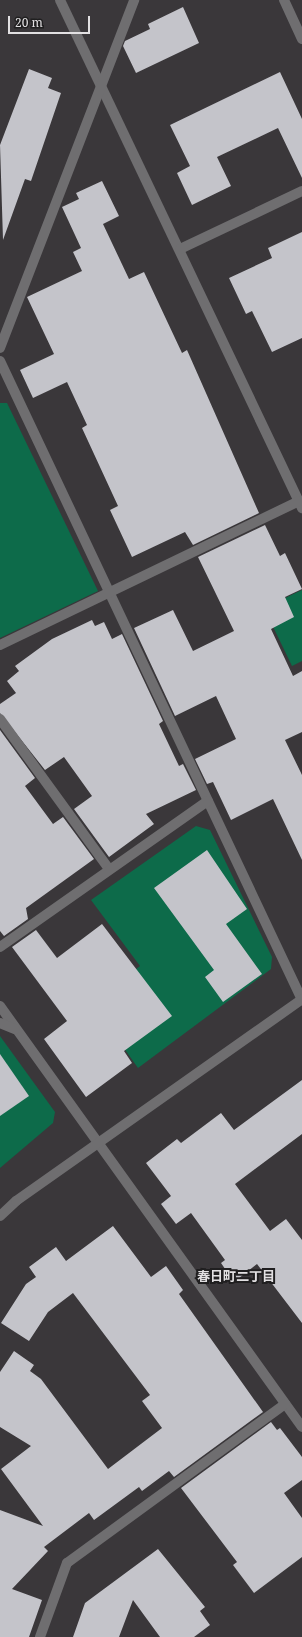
<!DOCTYPE html>
<html>
<head>
<meta charset="utf-8">
<style>
  body { margin:0 }
  #map { position:relative; width:302px; height:1637px; overflow:hidden; background:#3a373a; font-family:"Noto Serif","Noto Sans JP",serif }
  div>[style] { position:absolute }
  .green>* { inset:0; background:#0d6b4a }
  .building>* { inset:0; background:#c4c4ca }
  .minor>* { height:10px; margin:-5px; padding:0 5px; transform-origin:5px; border-radius:5px; background:#6f6e70 }
  span { translate:-50% -50%; white-space:nowrap; text-align:center; line-height:1.15; -webkit-text-stroke:4px #201f20; paint-order:stroke }
  .neighbourhood-label { font-size:13px; color:#e2e0e2; font-weight:700 }
  .scale { position:absolute; left:8px; top:16px; width:82px; height:18px; box-sizing:border-box; border:2px solid #e2e0e2; border-top:0; padding-left:5px; font-size:12px; line-height:14px; white-space:nowrap; color:#e2e0e2; -webkit-text-stroke:3px #201f20; paint-order:stroke }
</style>
</head>
<body>
<div id="map">
  <div class="green">
    <div style="clip-path:polygon(0 403px,7px 403px,98px 591px,0 638px)"></div>
    <div style="clip-path:polygon(302px 590px,302px 661px,292px 666px,264px 608px)"></div>
    <div style="clip-path:polygon(196px 826px,210px 830px,272px 957px,271px 969px,138px 1068px,92px 1003px,140px 966px,91px 900px)"></div>
    <div style="clip-path:polygon(0 1036px,55px 1112px,53px 1123px,0 1168px)"></div>
  </div>
  <div class="building">
    <div style="clip-path:polygon(183px 7px,199px 43px,136px 73px,123px 46px,125px 41px,150px 29px,148px 24px)"></div>
    <div style="clip-path:polygon(29px 69px,52px 78px,48px 88px,61px 93px,31px 181px,25px 179px,3px 240px,0 145px)"></div>
    <div style="clip-path:polygon(280px 72px,302px 119px,302px 178px,278px 128px,217px 157px,231px 186px,192px 205px,177px 173px,190px 166px,170px 125px)"></div>
    <div style="clip-path:polygon(102px 181px,119px 216px,103px 224px,129px 279px,144px 272px,182px 353px,187px 350px,259px 513px,193px 545px,185px 532px,132px 557px,110px 510px,118px 506px,82px 428px,87px 425px,67px 382px,33px 398px,20px 370px,54px 354px,27px 297px,82px 271px,73px 252px,81px 248px,62px 207px,79px 199px,76px 193px)"></div>
    <div style="clip-path:polygon(302px 232px,302px 338px,272px 352px,252px 311px,246px 314px,229px 278px,272px 258px,268px 248px)"></div>
    <div style="clip-path:polygon(265px 525px,280px 556px,285px 553px,302px 589px,285px 597px,294px 617px,271px 629px,293px 676px,302px 671px,302px 732px,285px 740px,302px 775px,302px 860px,273px 799px,231px 820px,213px 782px,207px 784px,195px 759px,236px 739px,216px 696px,175px 716px,134px 628px,173px 610px,193px 651px,234px 631px,198px 557px)"></div>
    <div style="clip-path:polygon(92px 620px,95px 626px,104px 622px,112px 639px,122px 634px,163px 721px,159px 724px,179px 766px,183px 764px,196px 790px,146px 814px,154px 824px,109px 857px,74px 809px,92px 796px,64px 757px,45px 770px,0 713px,0 704px,16px 693px,7px 681px,19px 671px,15px 666px,52px 639px)"></div>
    <div style="clip-path:polygon(0 730px,35px 778px,25px 786px,53px 824px,63px 817px,94px 859px,26px 908px,28px 919px,4px 936px,0 931px)"></div>
    <div style="clip-path:polygon(207px 850px,247px 909px,226px 924px,262px 974px,223px 1002px,205px 977px,214px 970px,154px 888px)"></div>
    <div style="clip-path:polygon(102px 924px,172px 1016px,124px 1051px,132px 1063px,86px 1097px,44px 1039px,67px 1021px,12px 947px,36px 930px,57px 958px)"></div>
    <div style="clip-path:polygon(0 1054px,29px 1096px,0 1116px)"></div>
    <div style="clip-path:polygon(302px 1080px,302px 1134px,235px 1184px,270px 1231px,286px 1219px,302px 1240px,302px 1323px,257px 1264px,234px 1282px,221px 1263px,225px 1260px,191px 1213px,176px 1224px,161px 1204px,171px 1196px,146px 1163px,177px 1139px,181px 1143px,221px 1113px,234px 1130px)"></div>
    <div style="clip-path:polygon(113px 1226px,151px 1277px,166px 1266px,183px 1290px,179px 1294px,263px 1412px,174px 1477px,169px 1471px,142px 1491px,139px 1487px,94px 1520px,89px 1513px,44px 1547px,48px 1551px,12px 1589px,42px 1600px,29px 1637px,0 1637px,0 1510px,43px 1526px,1px 1469px,31px 1446px,0 1427px,0 1372px,14px 1351px,34px 1365px,30px 1371px,41px 1379px,108px 1469px,162px 1428px,142px 1401px,150px 1395px,73px 1293px,48px 1312px,29px 1341px,1px 1323px,26px 1284px,36px 1277px,29px 1267px,56px 1247px,66px 1261px)"></div>
    <div style="clip-path:polygon(271px 1422px,277px 1430px,280px 1428px,302px 1457px,302px 1480px,284px 1493px,302px 1518px,302px 1557px,254px 1593px,233px 1565px,237px 1562px,181px 1488px)"></div>
    <div style="clip-path:polygon(158px 1549px,205px 1607px,200px 1611px,210px 1625px,194px 1637px,160px 1637px,133px 1600px,119px 1637px,73px 1637px,85px 1603px)"></div>
  </div>
  <div class="minor">
    <div style="left:60px;top:0;width:563px;rotate:64.53deg"></div>
    <div style="left:284px;top:0;width:43px;rotate:65.2deg"></div>
    <div style="left:180px;top:249px;width:135px;rotate:-25.4deg"></div>
    <div style="left:0;top:348px;width:373px;rotate:-68.9deg"></div>
    <div style="left:0;top:361px;width:707px;rotate:64.7deg"></div>
    <div style="left:0;top:645px;width:332px;rotate:-25.7deg"></div>
    <div style="left:0;top:719px;width:185px;rotate:54deg"></div>
    <div style="left:0;top:947px;width:254px;rotate:-35.1deg"></div>
    <div style="left:0;top:1006px;width:518px;rotate:54.35deg"></div>
    <div style="left:0;top:1023px;width:16px;rotate:22deg"></div>
    <div style="left:0;top:1216px;width:22px;rotate:-43deg"></div>
    <div style="left:16px;top:1201px;width:350px;rotate:-35.2deg"></div>
    <div style="left:40px;top:1637px;width:79px;rotate:-70deg"></div>
    <div style="left:67px;top:1563px;width:270px;rotate:-36.1deg"></div>
  </div>
  <div class="neighbourhood-label">
    <span style="left:236px;top:1276px">春日町二丁目</span>
  </div>
  <div class="scale">20 m</div>
</div>
</body>
</html>
